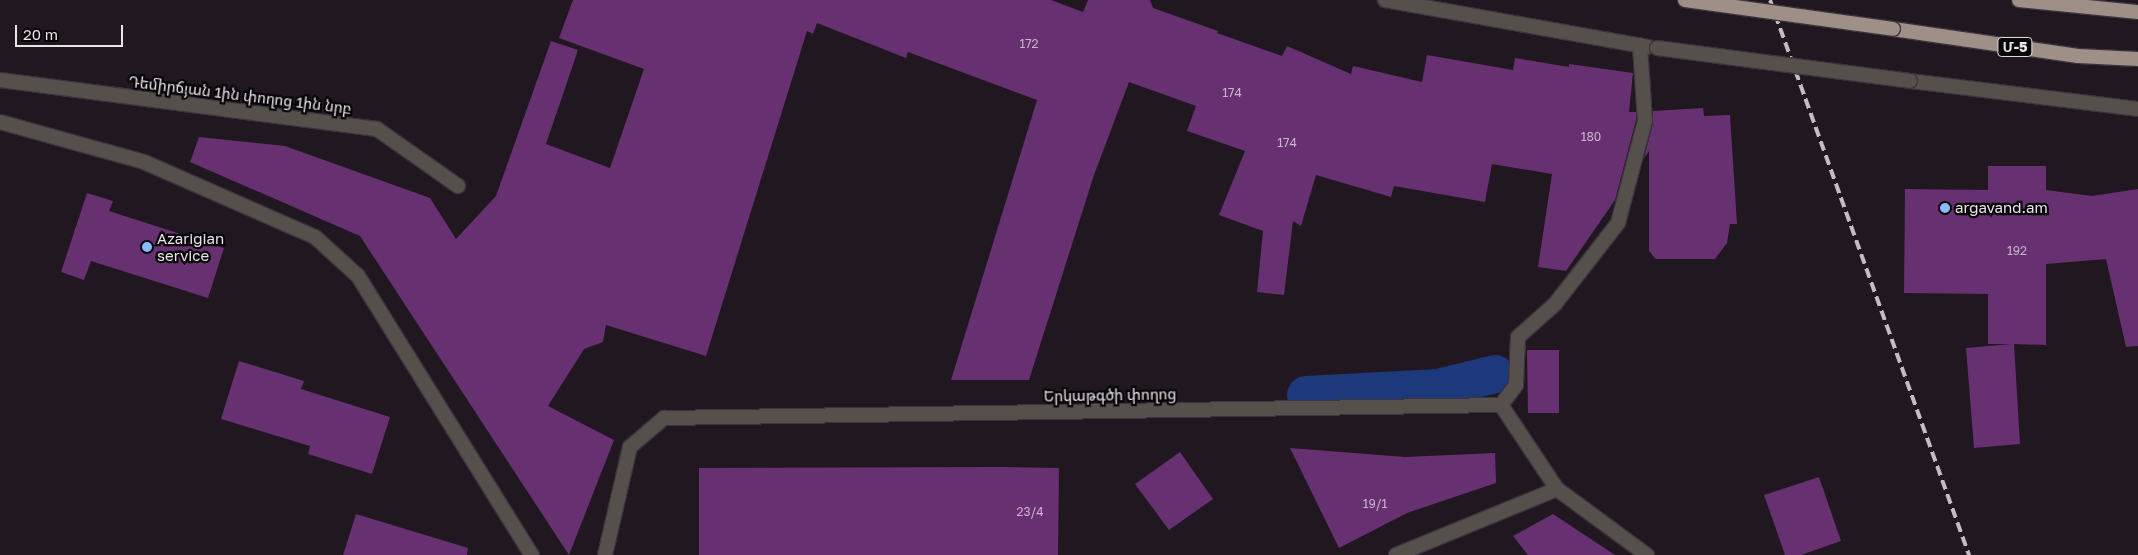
<!DOCTYPE html>
<html>
<head>
<meta charset="utf-8">
<style>
  body { margin:0 }
  #map { position:relative; width:2138px; height:555px; overflow:hidden; background:#201721; font-family:"Golos Text","Noto Sans Armenian",sans-serif }
  div>[style] { position:absolute }
  .canal>* { height:38px; margin:-19px; padding:0 19px; transform-origin:19px; border-radius:19px; background:#1d387b }
  .building>* { inset:0; background:#673071 }
  .roads { filter:drop-shadow(1px 0 #3c343d) drop-shadow(-1px 0 #3c343d) drop-shadow(0 1px #3c343d) drop-shadow(0 -1px #3c343d) }
  .minor>* { height:14px; margin:-7px; padding:0 7px; transform-origin:7px; border-radius:7px; background:#56504c }
  .trunk>* { height:14px; margin:-7px; padding:0 7px; transform-origin:7px; border-radius:7px; background:#9e9086 }
  .rail>* { height:4px; margin-top:-2px; transform-origin:0; background:repeating-linear-gradient(90deg,#c3bcc4 0 10px,transparent 0 15px) }
  .bridges { filter:drop-shadow(1px 0 #3c343d) drop-shadow(-1px 0 #3c343d) drop-shadow(0 1px #3c343d) drop-shadow(0 -1px #3c343d) }
  .minor-bridge>* { height:14px; margin:-7px; padding:0 7px; transform-origin:7px; border-radius:7px; background:#56504c }
  .trunk-bridge>* { height:14px; margin:-7px; padding:0 7px; transform-origin:7px; border-radius:7px; background:#9e9086 }
  .dots>* { width:14px; height:14px; translate:-50% -50%; box-sizing:border-box; border:2px solid #080508; border-radius:50% }
  span { translate:-50% -50%; white-space:nowrap; text-align:center; line-height:1.15; -webkit-text-stroke:4.5px #080508; paint-order:stroke }
  .number-label { font-size:12px; color:#c8b6cc }
  .number-label span { -webkit-text-stroke-width:0 }
  .shield-label span { padding:1px 4px; background:#080508; border:1px solid; border-radius:4px; -webkit-text-stroke-width:0 }
  .shield-label { font-size:14px; color:#e9e3ea; font-weight:700 }
  .street-label { font-size:15px; color:#e9e3ea }
  .poi-label { font-size:15px; color:#e9e3ea }
  .left { translate:0 -50%; text-align:left }
  .scale { position:absolute; left:15px; top:25px; width:108px; height:22px; box-sizing:border-box; border:2px solid #e9e3ea; border-top:0; padding-left:6px; font-size:15px; line-height:18px; white-space:nowrap; color:#e9e3ea; -webkit-text-stroke:4px #080508; paint-order:stroke }
</style>
</head>
<body>
<div id="map">
  <div class="canal">
    <div style="left:1306px;top:395px;width:132px;rotate:-3deg"></div>
    <div style="left:1438px;top:388px;width:59px;rotate:-13.8deg"></div>
  </div>
  <div class="building">
    <div style="clip-path:polygon(573px 0,1051px 0,1083px 12px,1088px 0,1150px 0,1153px 8px,1218px 31px,1217px 33px,1282px 56px,1287px 46px,1351px 74px,1353px 66px,1422px 82px,1427px 55px,1513px 70px,1515px 58px,1569px 67px,1569px 64px,1633px 73px,1629px 112px,1636px 112px,1636px 120px,1615px 200px,1566px 271px,1538px 267px,1552px 174px,1492px 164px,1485px 202px,1394px 186px,1391px 197px,1316px 175px,1301px 226px,1293px 221px,1284px 295px,1257px 292px,1263px 231px,1219px 215px,1245px 151px,1187px 131px,1196px 106px,1129px 82px,1094px 175px,1029px 380px,951px 380px,1037px 100px,908px 52px,906px 58px,817px 23px,813px 34px,807px 31px,706px 356px,606px 325px,603px 342px,584px 349px,548px 406px,614px 440px,569px 555px,360px 236px,190px 162px,199px 137px,285px 146px,430px 198px,456px 239px,496px 196px,551px 41px,578px 50px,546px 144px,610px 168px,644px 69px,559px 38px)"></div>
    <div style="clip-path:polygon(1703px 108px,1704px 116px,1730px 115px,1737px 224px,1730px 224px,1727px 243px,1715px 259px,1656px 259px,1649px 251px,1649px 151px,1644px 158px,1653px 123px,1653px 111px)"></div>
    <div style="clip-path:polygon(1988px 166px,2046px 166px,2046px 190px,2092px 196px,2138px 189px,2138px 346px,2126px 347px,2106px 259px,2046px 264px,2046px 345px,2014px 344px,2020px 444px,1974px 448px,1966px 348px,2011px 344px,1988px 344px,1988px 294px,1904px 293px,1905px 189px,1988px 190px)"></div>
    <div style="clip-path:polygon(87px 193px,113px 201px,109px 211px,224px 248px,208px 298px,91px 261px,84px 280px,61px 272px)"></div>
    <div style="clip-path:polygon(1527px 350px,1559px 350px,1559px 413px,1528px 413px)"></div>
    <div style="clip-path:polygon(239px 361px,304px 381px,301px 389px,390px 417px,372px 474px,308px 454px,310px 446px,221px 419px)"></div>
    <div style="clip-path:polygon(1290px 448px,1405px 457px,1495px 453px,1496px 483px,1407px 513px,1339px 548px)"></div>
    <div style="clip-path:polygon(1180px 452px,1213px 499px,1169px 530px,1135px 484px)"></div>
    <div style="clip-path:polygon(1002px 467px,1059px 468px,1058px 555px,699px 555px,699px 468px)"></div>
    <div style="clip-path:polygon(1819px 477px,1841px 541px,1801px 555px,1785px 555px,1764px 495px)"></div>
    <div style="clip-path:polygon(356px 514px,468px 548px,467px 555px,343px 555px)"></div>
    <div style="clip-path:polygon(1553px 514px,1615px 555px,1528px 555px,1513px 536px)"></div>
  </div>
  <div class="roads">
    <div class="minor">
      <div style="left:1385px;top:0;width:267px;rotate:10.1deg"></div>
      <div style="left:0;top:80px;width:380px;rotate:7.4deg"></div>
      <div style="left:377px;top:129px;width:99px;rotate:35.1deg"></div>
      <div style="left:1910px;top:81px;width:230px;rotate:7deg"></div>
      <div style="left:0;top:122px;width:149px;rotate:15.5deg"></div>
      <div style="left:144px;top:162px;width:187px;rotate:23.7deg"></div>
      <div style="left:315px;top:237px;width:58px;rotate:42.2deg"></div>
      <div style="left:358px;top:276px;width:329px;rotate:58.1deg"></div>
      <div style="left:1501px;top:405px;width:25px;rotate:-53deg"></div>
      <div style="left:1516px;top:385px;width:48px;rotate:-87.6deg"></div>
      <div style="left:1518px;top:337px;width:50px;rotate:-41.7deg"></div>
      <div style="left:1555px;top:304px;width:103px;rotate:-52.1deg"></div>
      <div style="left:1618px;top:223px;width:106px;rotate:-75.2deg"></div>
      <div style="left:1645px;top:121px;width:76px;rotate:-93.8deg"></div>
      <div style="left:1501px;top:405px;width:101px;rotate:56.3deg"></div>
      <div style="left:1557px;top:489px;width:112px;rotate:36.3deg"></div>
      <div style="left:605px;top:555px;width:111px;rotate:-77deg"></div>
      <div style="left:630px;top:447px;width:45px;rotate:-40.5deg"></div>
      <div style="left:664px;top:418px;width:837px;rotate:-0.89deg"></div>
      <div style="left:1396px;top:555px;width:174px;rotate:-22.3deg"></div>
    </div>
    <div class="trunk">
      <div style="left:2019px;top:0;width:120px;rotate:5.8deg"></div>
      <div style="left:1893px;top:29px;width:187px;rotate:8.3deg"></div>
      <div style="left:2078px;top:56px;width:60px;rotate:2.9deg"></div>
    </div>
  </div>
  <div class="rail">
    <div style="left:1770px;top:0;width:590px;rotate:70.27deg"></div>
  </div>
  <div class="bridges">
    <div class="minor-bridge">
      <div style="left:1657px;top:48px;width:255px;rotate:7.4deg"></div>
    </div>
    <div class="trunk-bridge">
      <div style="left:1685px;top:0;width:210px;rotate:7.9deg"></div>
    </div>
  </div>
  <div class="dots">
    <div style="left:1945px;top:208px;background:#87bbfb"></div>
    <div style="left:147px;top:247px;background:#87bbfb"></div>
  </div>
  <div class="number-label">
    <span style="left:1029px;top:44px">172</span>
    <span style="left:1232px;top:93px">174</span>
    <span style="left:1591px;top:137px">180</span>
    <span style="left:1287px;top:143px">174</span>
    <span style="left:2017px;top:251px">192</span>
    <span style="left:1375px;top:504px">19/1</span>
    <span style="left:1030px;top:512px">23/4</span>
  </div>
  <div class="shield-label">
    <span style="left:2015px;top:47px">Մ-5</span>
  </div>
  <div class="street-label">
    <span style="left:240px;top:95px;rotate:7deg">Դեմիրճյան 1ին փողոց 1ին նրբ</span>
    <span style="left:1110px;top:395px;rotate:-1deg">Երկաթգծի փողոց</span>
  </div>
  <div class="poi-label">
    <span class="left" style="left:1955px;top:208px">argavand.am</span>
    <span class="left" style="left:157px;top:247px">Azarigian<br>service</span>
  </div>
  <div class="scale">20 m</div>
</div>
</body>
</html>
